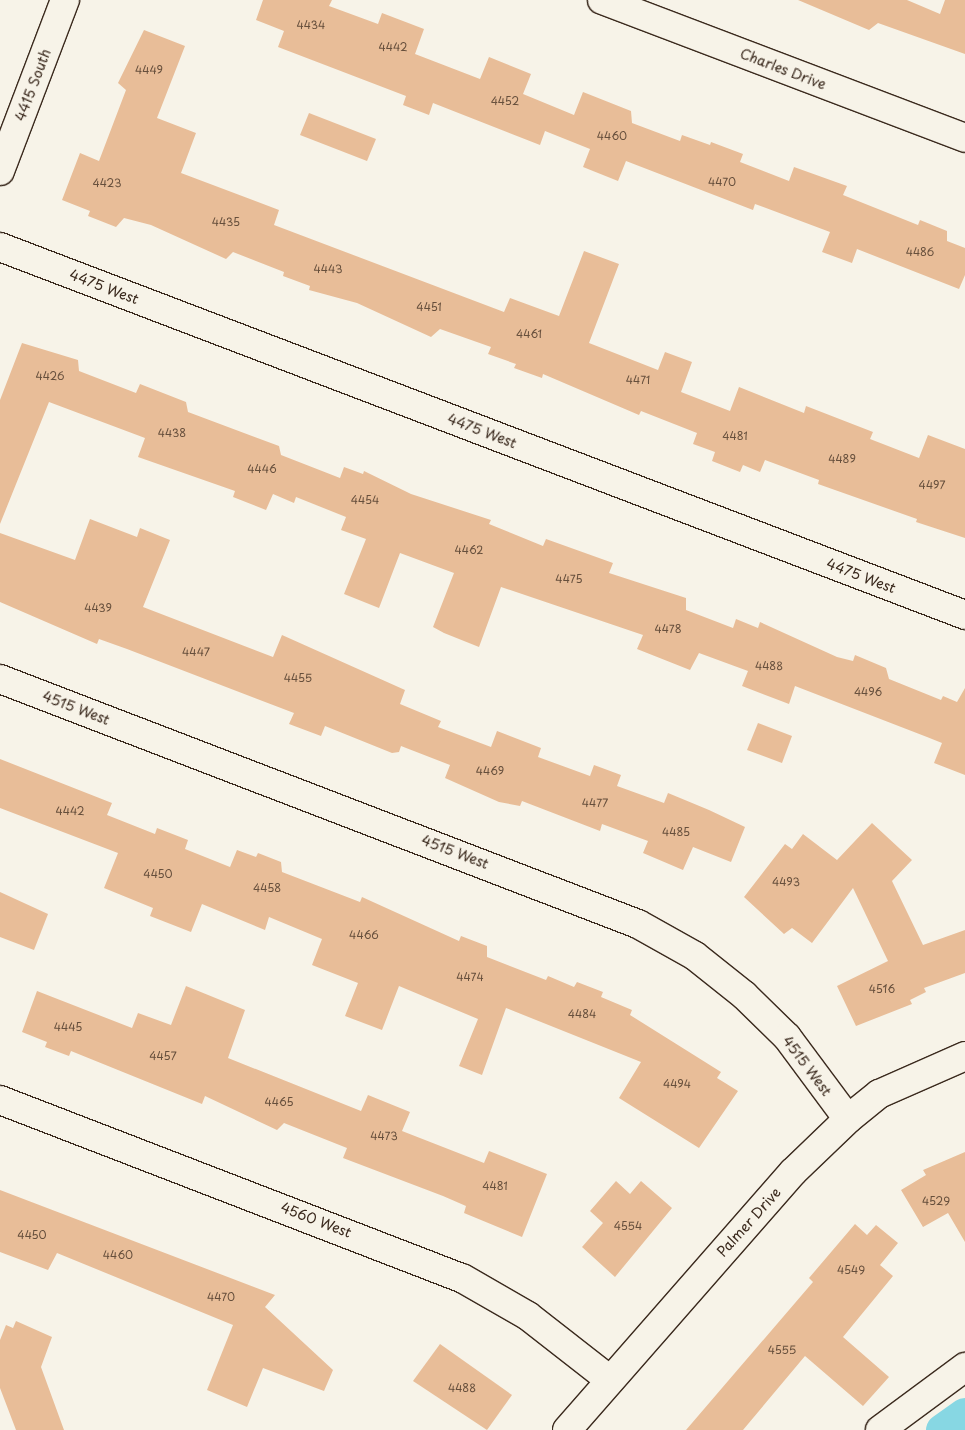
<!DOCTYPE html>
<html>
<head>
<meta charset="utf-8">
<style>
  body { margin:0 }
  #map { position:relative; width:965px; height:1430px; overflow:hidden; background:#f7f3e8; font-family:"Playpen Sans",sans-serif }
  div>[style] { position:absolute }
  .canal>* { height:32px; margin:-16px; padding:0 16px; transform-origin:16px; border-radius:16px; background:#87d7e3 }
  .building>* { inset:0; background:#e8bd98 }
  .roads { filter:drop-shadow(1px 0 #3b2a1e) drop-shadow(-1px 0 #3b2a1e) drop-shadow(0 1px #3b2a1e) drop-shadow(0 -1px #3b2a1e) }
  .minor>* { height:28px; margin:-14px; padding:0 14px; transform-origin:14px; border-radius:14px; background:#f7f3e8 }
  span { translate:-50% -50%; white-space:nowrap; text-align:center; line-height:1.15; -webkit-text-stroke:4px #f7f3e8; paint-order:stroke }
  .number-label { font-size:11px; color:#664f3c }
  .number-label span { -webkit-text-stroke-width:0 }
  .street-label { font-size:14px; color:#3b2a1e }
</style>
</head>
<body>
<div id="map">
  <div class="canal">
    <div style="left:942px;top:1430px;width:28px;rotate:-35deg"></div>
  </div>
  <div class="building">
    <div style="clip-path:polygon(263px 0,332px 0,329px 6px,378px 24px,382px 13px,424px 29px,415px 54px,480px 79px,489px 57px,531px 74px,523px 94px,574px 115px,583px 92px,631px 111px,632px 123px,680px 141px,682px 135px,710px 145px,711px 142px,743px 154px,740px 162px,789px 181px,794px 167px,847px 186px,843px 195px,918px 225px,920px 220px,947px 231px,947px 241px,965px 248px,965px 275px,959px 289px,857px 249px,852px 263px,822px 252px,830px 232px,755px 204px,753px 210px,626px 161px,618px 181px,583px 167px,590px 149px,545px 131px,540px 145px,433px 103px,429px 115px,403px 105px,406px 96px,278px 47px,284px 31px,256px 20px)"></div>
    <div style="clip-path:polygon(798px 0,907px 0,940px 14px,945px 0,965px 0,965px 54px,878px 23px,869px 30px)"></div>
    <div style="clip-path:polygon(144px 30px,185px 46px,157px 118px,196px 133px,181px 173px,279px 210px,274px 225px,504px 312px,510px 298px,559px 316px,584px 251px,619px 264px,589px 343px,658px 370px,665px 352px,692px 362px,681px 392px,730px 411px,739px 387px,804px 413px,806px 406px,873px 432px,870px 439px,919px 458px,928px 435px,965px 449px,965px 538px,916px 522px,917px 519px,818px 484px,819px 480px,765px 460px,760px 472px,743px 465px,740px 472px,712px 461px,715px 452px,693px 444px,697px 433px,641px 411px,639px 415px,543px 374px,542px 378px,514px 368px,516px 364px,488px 354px,491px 347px,440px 329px,431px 337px,357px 303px,309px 290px,310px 286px,283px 276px,284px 272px,233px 252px,226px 259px,151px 225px,124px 218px,116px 227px,88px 216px,90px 211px,62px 200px,80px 153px,99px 161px,126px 90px,118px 83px)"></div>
    <div style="clip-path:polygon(309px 113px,376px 139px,367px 161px,300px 135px)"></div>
    <div style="clip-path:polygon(22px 343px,78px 360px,79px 371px,136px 393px,140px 384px,186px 402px,188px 412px,279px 446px,281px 455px,340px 478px,344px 467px,363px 474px,364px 471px,411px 494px,491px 520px,489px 524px,543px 546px,546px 539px,613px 563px,609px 573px,686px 598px,686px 610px,733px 628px,736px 619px,758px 628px,760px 622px,837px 657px,853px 661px,855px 655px,886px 668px,889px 679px,941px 700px,943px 696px,957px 702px,965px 688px,965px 775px,934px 763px,942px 743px,927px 737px,795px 686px,789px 704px,742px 686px,748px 671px,699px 653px,690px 670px,637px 649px,643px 635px,501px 587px,479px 647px,444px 633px,433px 627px,454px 573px,400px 553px,379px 608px,344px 594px,366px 539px,341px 530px,346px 517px,296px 497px,294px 503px,273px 494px,266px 510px,233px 497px,235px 491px,138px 457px,145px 438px,49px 402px,0 524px,0 400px)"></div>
    <div style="clip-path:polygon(90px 519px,137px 537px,140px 528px,170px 540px,143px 607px,273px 657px,282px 635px,405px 690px,400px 704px,441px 721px,438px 727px,491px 747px,497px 731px,541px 748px,538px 757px,590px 776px,594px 765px,621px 775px,617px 786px,664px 803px,668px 793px,709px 810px,745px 827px,731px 862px,693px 847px,683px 870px,643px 853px,648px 841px,602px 824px,600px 831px,522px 801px,520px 806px,499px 802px,445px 778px,450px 765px,401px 746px,399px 752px,392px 753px,325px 726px,321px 736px,289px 724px,294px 713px,127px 649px,99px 639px,97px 644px,0 602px,0 533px,75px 560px)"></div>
    <div style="clip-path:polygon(758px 723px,792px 736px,782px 763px,747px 750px)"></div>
    <div style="clip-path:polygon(0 759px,112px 803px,107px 815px,155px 834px,157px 828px,188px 840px,185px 849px,230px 867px,237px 850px,256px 857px,258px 853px,281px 862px,282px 872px,360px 902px,362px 897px,459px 941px,461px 936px,487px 946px,487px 957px,546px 980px,548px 976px,574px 987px,577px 982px,603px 992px,601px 997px,632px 1010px,630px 1015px,721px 1072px,717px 1078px,738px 1091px,699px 1148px,619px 1098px,641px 1062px,506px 1008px,482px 1075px,459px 1066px,478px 1019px,399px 986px,382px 1030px,345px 1016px,358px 983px,312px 965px,322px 939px,269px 917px,265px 930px,202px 904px,191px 932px,150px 916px,153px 908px,104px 888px,118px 853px,0 808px)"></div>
    <div style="clip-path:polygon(872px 823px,912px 860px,892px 881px,923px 945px,965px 930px,965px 973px,924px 988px,926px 992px,910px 1000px,912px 1004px,856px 1026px,837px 986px,888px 961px,853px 888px,812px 943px,792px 928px,784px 934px,744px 897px,785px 844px,792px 849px,803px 834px,837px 860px)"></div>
    <div style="clip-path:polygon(0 892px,48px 914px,34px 950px,0 937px)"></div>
    <div style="clip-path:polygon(186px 986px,245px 1010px,228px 1058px,361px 1111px,368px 1095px,410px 1112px,402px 1131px,484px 1163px,489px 1151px,547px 1174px,522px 1237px,464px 1213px,466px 1206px,443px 1196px,343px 1158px,347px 1148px,284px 1123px,277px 1130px,205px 1096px,202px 1104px,71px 1051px,69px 1056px,45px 1047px,47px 1042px,22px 1032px,37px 991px,132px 1028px,138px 1013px,171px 1025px)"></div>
    <div style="clip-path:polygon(965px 1152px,965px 1242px,948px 1213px,923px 1227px,901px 1190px,926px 1175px,923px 1170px)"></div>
    <div style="clip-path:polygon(616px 1181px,630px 1194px,641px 1181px,672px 1208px,615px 1277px,582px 1247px,603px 1223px,590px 1211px)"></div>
    <div style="clip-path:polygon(0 1190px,275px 1295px,265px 1307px,333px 1370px,324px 1391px,263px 1368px,247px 1407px,207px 1390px,233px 1325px,57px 1253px,48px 1270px,0 1252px)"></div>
    <div style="clip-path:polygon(855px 1224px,867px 1235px,876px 1225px,898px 1243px,880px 1265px,893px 1276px,843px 1337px,889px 1377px,863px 1406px,805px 1356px,743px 1430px,686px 1430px,813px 1282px,809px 1278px)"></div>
    <div style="clip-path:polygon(16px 1321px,52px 1337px,41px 1367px,64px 1430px,16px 1430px,0 1388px,0 1340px,6px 1325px,13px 1328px)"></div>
    <div style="clip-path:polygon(440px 1344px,512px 1395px,487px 1430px,413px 1381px)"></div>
  </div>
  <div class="roads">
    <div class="minor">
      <div style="left:602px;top:0;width:388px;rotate:20.8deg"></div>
      <div style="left:0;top:171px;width:183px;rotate:-69.2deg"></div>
      <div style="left:0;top:247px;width:1033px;rotate:20.87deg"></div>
      <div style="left:0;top:679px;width:683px;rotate:21.01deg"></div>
      <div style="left:638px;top:924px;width:65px;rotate:29.3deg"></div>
      <div style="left:695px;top:956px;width:63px;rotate:38.5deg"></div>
      <div style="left:744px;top:995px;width:60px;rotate:44.3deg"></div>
      <div style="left:787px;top:1037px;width:102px;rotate:53.4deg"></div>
      <div style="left:0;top:1100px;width:495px;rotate:21.1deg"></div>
      <div style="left:462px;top:1278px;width:76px;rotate:29.9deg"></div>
      <div style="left:528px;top:1316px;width:104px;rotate:38deg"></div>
      <div style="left:567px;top:1430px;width:343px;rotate:-48.8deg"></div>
      <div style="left:793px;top:1172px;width:76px;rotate:-43.9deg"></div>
      <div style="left:848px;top:1119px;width:40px;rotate:-39deg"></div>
      <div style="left:879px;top:1094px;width:94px;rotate:-23.8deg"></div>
      <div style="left:880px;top:1430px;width:106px;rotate:-36.5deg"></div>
    </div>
  </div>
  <div class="number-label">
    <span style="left:311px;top:25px">4434</span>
    <span style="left:393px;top:47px">4442</span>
    <span style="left:149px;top:70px">4449</span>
    <span style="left:505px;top:101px">4452</span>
    <span style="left:612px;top:136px">4460</span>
    <span style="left:722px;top:182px">4470</span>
    <span style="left:107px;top:183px">4423</span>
    <span style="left:226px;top:222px">4435</span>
    <span style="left:920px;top:252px">4486</span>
    <span style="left:328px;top:269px">4443</span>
    <span style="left:429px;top:307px">4451</span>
    <span style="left:529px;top:334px">4461</span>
    <span style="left:50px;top:376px">4426</span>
    <span style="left:638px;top:380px">4471</span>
    <span style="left:172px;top:433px">4438</span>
    <span style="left:735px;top:436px">4481</span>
    <span style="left:842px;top:459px">4489</span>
    <span style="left:262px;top:469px">4446</span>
    <span style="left:932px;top:485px">4497</span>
    <span style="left:365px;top:500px">4454</span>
    <span style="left:469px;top:550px">4462</span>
    <span style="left:569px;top:579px">4475</span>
    <span style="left:98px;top:608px">4439</span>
    <span style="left:668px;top:629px">4478</span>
    <span style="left:196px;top:652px">4447</span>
    <span style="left:769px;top:666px">4488</span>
    <span style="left:298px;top:678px">4455</span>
    <span style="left:868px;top:692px">4496</span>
    <span style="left:490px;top:771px">4469</span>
    <span style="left:595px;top:803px">4477</span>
    <span style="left:70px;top:811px">4442</span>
    <span style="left:676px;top:832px">4485</span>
    <span style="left:158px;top:874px">4450</span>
    <span style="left:786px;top:882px">4493</span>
    <span style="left:267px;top:888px">4458</span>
    <span style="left:364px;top:935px">4466</span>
    <span style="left:470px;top:977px">4474</span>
    <span style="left:882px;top:989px">4516</span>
    <span style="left:582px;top:1014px">4484</span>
    <span style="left:68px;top:1027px">4445</span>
    <span style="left:163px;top:1056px">4457</span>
    <span style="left:677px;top:1084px">4494</span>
    <span style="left:279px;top:1102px">4465</span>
    <span style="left:384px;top:1136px">4473</span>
    <span style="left:495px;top:1186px">4481</span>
    <span style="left:936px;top:1201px">4529</span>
    <span style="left:628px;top:1226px">4554</span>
    <span style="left:32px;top:1235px">4450</span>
    <span style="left:118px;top:1255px">4460</span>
    <span style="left:851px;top:1270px">4549</span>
    <span style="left:221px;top:1297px">4470</span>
    <span style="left:782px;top:1350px">4555</span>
    <span style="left:462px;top:1388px">4488</span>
  </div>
  <div class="street-label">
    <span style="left:783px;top:69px;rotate:21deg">Charles Drive</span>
    <span style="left:33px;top:85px;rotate:-69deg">4415 South</span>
    <span style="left:104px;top:287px;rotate:21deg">4475 West</span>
    <span style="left:482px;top:431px;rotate:21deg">4475 West</span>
    <span style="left:861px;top:576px;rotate:21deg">4475 West</span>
    <span style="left:76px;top:708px;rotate:21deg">4515 West</span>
    <span style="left:455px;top:852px;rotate:21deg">4515 West</span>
    <span style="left:807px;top:1066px;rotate:53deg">4515 West</span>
    <span style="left:316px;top:1220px;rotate:21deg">4560 West</span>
    <span style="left:749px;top:1222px;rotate:-48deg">Palmer Drive</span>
  </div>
</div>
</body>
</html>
